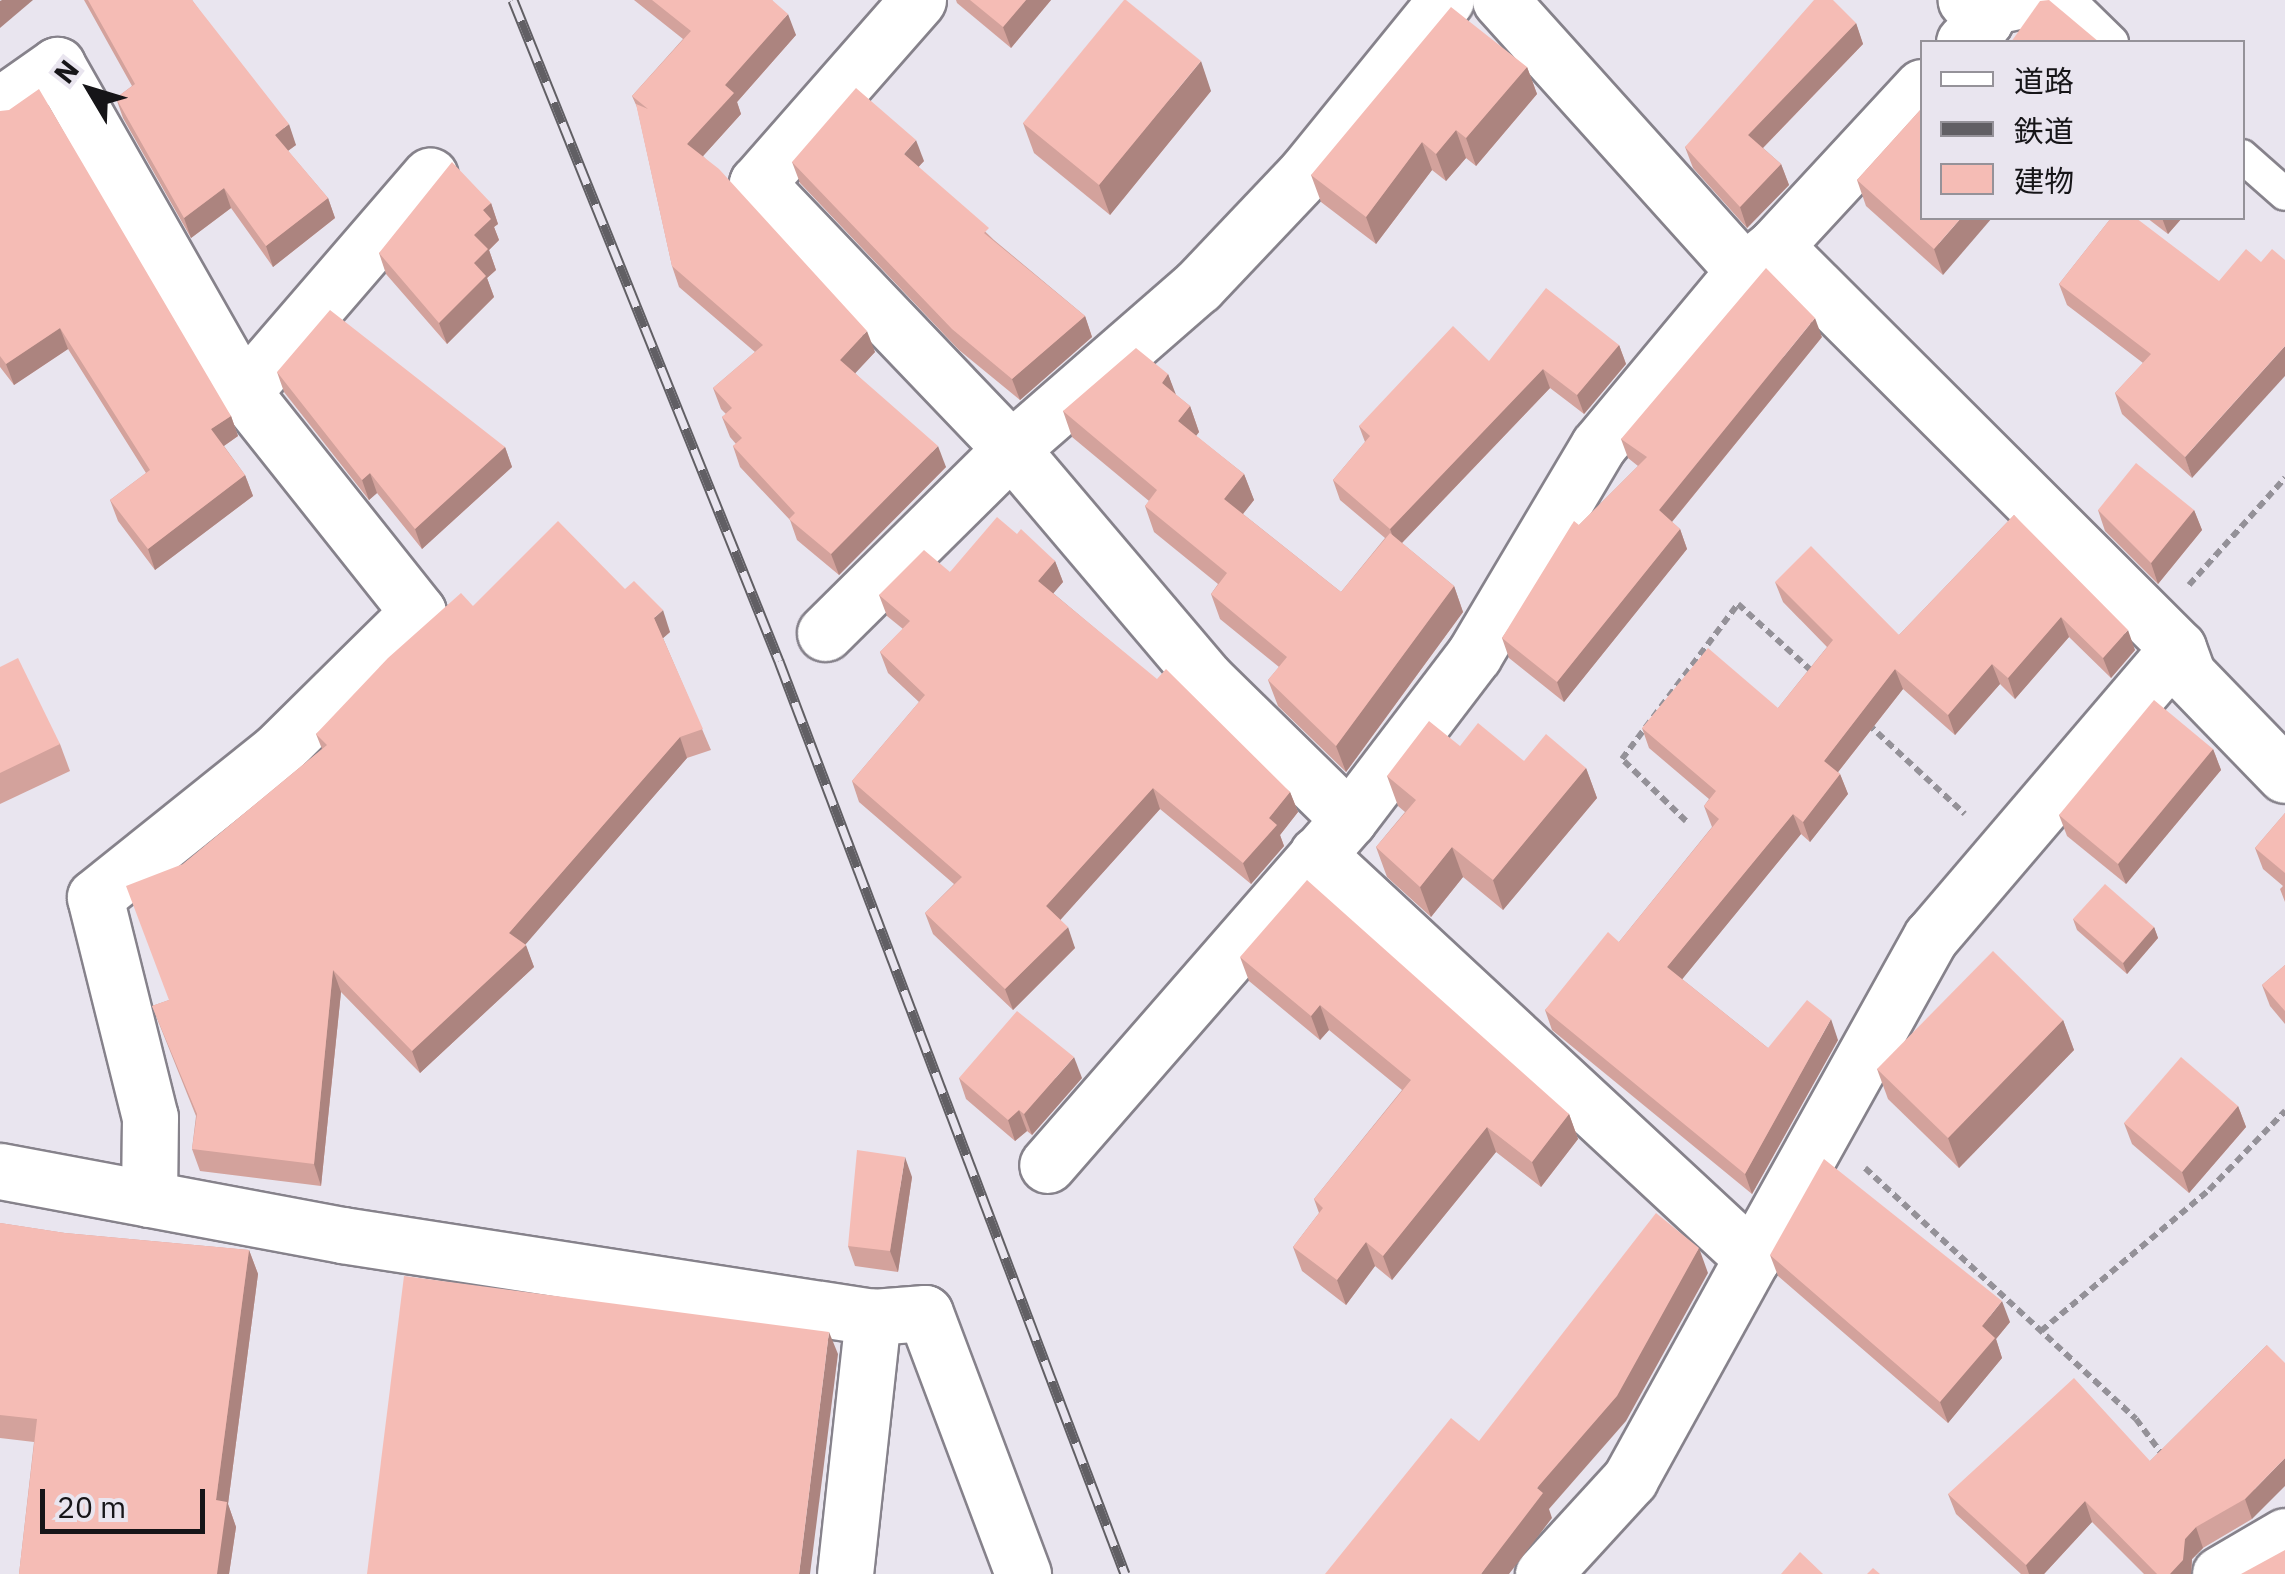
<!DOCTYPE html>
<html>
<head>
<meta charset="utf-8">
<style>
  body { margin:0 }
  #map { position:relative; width:2285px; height:1574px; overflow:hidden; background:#e9e5ef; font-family:"IBM Plex Sans","Noto Sans JP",sans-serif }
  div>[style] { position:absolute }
  .path>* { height:6px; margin-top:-3px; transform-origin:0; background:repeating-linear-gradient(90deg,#949198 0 8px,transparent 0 13px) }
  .roads { filter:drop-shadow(2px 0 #86828b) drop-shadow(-2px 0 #86828b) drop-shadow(0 2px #86828b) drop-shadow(0 -2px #86828b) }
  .lane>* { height:32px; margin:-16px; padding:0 16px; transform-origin:16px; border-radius:16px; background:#fff }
  .street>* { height:55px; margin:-27.5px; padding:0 27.5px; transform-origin:27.5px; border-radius:27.5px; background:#fff }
  .rail>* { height:11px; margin-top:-5.5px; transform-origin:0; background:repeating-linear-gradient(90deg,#e9e5ef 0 22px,#615f64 0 44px); box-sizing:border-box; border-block:2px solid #615f64 }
  .wall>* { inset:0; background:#d3a29c }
  .shaded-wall>* { inset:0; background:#ac847f }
  .building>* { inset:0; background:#f5bcb5 }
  span { translate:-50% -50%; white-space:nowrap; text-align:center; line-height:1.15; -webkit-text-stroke:8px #e9e5ef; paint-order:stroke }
  .legend { position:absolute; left:1920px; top:40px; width:325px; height:180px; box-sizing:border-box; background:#e9e5ef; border:2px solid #959299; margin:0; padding:12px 18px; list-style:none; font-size:30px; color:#161518 }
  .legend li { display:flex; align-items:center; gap:20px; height:50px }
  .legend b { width:50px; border:2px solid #959299 }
  .north { position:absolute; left:40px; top:40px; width:100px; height:100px; -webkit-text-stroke:8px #e9e5ef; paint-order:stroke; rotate:308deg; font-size:28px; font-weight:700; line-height:40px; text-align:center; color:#161518 }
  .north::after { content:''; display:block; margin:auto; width:35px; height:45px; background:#161518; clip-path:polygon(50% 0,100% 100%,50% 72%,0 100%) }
  .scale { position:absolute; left:40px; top:1489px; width:165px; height:45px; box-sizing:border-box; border:5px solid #161518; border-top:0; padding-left:12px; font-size:30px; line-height:35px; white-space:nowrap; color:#161518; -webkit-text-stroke:8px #e9e5ef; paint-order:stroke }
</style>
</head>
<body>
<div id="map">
  <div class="path">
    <div style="left:2189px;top:585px;width:144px;rotate:-48.1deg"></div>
    <div style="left:1868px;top:724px;width:132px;rotate:42.9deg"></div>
    <div style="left:1686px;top:821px;width:89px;rotate:-135.9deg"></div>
    <div style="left:1622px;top:759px;width:194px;rotate:-53.2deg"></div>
    <div style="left:1738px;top:604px;width:104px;rotate:42.3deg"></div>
    <div style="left:1865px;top:1168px;width:369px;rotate:42.8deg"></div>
    <div style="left:2136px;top:1419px;width:49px;rotate:53.4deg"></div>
    <div style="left:2041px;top:1331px;width:219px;rotate:-40deg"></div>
    <div style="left:2209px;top:1190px;width:110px;rotate:-46.1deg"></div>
  </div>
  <div class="roads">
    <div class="lane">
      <div style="left:2069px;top:0;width:60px;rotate:44.3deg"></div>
      <div style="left:1985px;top:20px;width:84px;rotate:-11.7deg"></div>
      <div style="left:2242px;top:156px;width:57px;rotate:41.5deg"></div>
    </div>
    <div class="street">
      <div style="left:918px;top:0;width:244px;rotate:131.3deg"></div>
      <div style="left:757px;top:183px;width:368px;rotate:46.3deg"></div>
      <div style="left:1011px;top:449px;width:302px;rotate:49.7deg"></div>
      <div style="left:1206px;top:679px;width:200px;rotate:44.4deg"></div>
      <div style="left:1349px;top:819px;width:459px;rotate:131.1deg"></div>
      <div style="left:1500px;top:0;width:365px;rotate:48deg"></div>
      <div style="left:1964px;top:42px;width:30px;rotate:-46deg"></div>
      <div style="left:1985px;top:20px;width:28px;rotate:-134deg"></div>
      <div style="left:1922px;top:87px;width:217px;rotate:132.8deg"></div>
      <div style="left:1775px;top:246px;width:569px;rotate:44.93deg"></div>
      <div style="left:2178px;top:648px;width:29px;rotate:70deg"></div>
      <div style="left:2188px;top:675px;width:139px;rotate:45.9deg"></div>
      <div style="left:0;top:105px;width:70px;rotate:-35.1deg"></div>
      <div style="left:57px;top:65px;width:376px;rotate:60.4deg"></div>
      <div style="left:243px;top:392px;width:281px;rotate:51.5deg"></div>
      <div style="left:418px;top:612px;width:199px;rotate:135.4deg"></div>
      <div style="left:276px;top:752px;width:232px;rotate:141.3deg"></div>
      <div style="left:95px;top:897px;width:227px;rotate:76deg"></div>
      <div style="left:150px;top:1117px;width:82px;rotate:90.7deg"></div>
      <div style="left:243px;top:392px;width:286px;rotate:-49.2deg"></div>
      <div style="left:825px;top:633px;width:262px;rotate:-44.7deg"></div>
      <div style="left:1011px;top:449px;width:248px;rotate:-41.1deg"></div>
      <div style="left:1198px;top:286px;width:157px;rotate:-46.5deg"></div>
      <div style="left:1306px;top:172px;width:222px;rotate:-50.9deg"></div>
      <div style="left:1349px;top:819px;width:206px;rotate:-52.7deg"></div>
      <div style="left:1474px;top:655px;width:243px;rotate:-59.3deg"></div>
      <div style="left:1598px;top:446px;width:228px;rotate:-50.2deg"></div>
      <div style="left:1744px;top:271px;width:40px;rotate:-39deg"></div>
      <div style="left:1317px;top:854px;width:594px;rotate:42.88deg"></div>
      <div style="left:1752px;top:1258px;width:368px;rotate:-60.9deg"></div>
      <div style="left:1931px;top:937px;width:380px;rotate:-49.5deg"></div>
      <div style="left:0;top:1171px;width:348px;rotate:10.6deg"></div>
      <div style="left:342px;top:1235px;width:537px;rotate:8.78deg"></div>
      <div style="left:873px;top:1317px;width:52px;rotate:-4.4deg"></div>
      <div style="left:925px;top:1313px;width:279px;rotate:69.4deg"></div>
      <div style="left:845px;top:1574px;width:259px;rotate:-83.8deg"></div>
      <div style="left:1543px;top:1574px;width:129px;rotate:-47.5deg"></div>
      <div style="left:1630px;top:1479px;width:252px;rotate:-61.1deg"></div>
      <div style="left:2220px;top:1574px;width:75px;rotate:-30.3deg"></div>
    </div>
  </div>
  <div class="rail">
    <div style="left:513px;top:0;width:713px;rotate:68.08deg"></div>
    <div style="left:779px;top:661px;width:976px;rotate:69.24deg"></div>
  </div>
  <div class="wall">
    <div style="clip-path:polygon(84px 0,192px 0,296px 145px,288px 151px,328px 198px,335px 218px,273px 267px,231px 208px,191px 238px,123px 118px,116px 98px,132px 86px)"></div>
    <div style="clip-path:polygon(634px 0,772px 0,796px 35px,737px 102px,741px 114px,703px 156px,875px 352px,855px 373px,946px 467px,839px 575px,797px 540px,790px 520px,740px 467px,733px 446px,736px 444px,730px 437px,722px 417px,726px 414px,721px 409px,713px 388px,755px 352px,679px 287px,672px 266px,637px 107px,632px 96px,683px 39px)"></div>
    <div style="clip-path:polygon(956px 0,1051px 0,1011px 48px,957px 3px)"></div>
    <div style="clip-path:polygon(1856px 23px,1863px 44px,1763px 148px,1781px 164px,1789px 185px,1747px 228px,1693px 168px,1685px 147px)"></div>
    <div style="clip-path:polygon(1527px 67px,1537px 94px,1476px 166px,1466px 158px,1446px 181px,1432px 170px,1376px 244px,1321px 202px,1311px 175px)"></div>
    <div style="clip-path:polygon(1211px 91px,1110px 215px,1034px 153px,1023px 123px)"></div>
    <div style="clip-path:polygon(1922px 108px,1943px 275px,1866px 206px,1857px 180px)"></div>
    <div style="clip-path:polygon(0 111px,231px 416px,238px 436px,224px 446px,245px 475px,253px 496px,155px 570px,118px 521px,110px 500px,146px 473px,68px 349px,14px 385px,0 367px)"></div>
    <div style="clip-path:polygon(924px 161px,918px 167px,994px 240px,1085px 316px,1092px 337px,1020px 400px,959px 350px,800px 183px,792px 162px)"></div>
    <div style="clip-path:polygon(491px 203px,498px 224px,494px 227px,499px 240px,489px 250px,496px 270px,487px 278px,494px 297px,447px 344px,386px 274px,379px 253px)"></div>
    <div style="clip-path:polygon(2111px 218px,2192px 478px,2122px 414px,2115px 393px,2143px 363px,2067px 305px,2059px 284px)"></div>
    <div style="clip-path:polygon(2147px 218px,2182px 218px,2168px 234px)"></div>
    <div style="clip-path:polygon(1822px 337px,1672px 522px,1680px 529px,1687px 549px,1564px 702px,1509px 658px,1502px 638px,1579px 525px,1638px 466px,1628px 458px,1621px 439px)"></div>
    <div style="clip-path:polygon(1619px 345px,1626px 364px,1584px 414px,1550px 388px,1402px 543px,1454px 586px,1463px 612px,1346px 772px,1278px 706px,1268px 680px,1279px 667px,1220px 619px,1211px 594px,1218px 584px,1154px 532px,1145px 506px,1149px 501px,1072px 437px,1063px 411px,1168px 374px,1175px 394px,1190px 406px,1199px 432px,1196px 436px,1244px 474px,1254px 500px,1243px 514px,1341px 592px,1385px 538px,1340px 500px,1333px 480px,1365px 442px,1359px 426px,1489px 361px)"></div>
    <div style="clip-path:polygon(277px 372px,505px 447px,512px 467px,422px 549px,377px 493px,369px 500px,284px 392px)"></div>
    <div style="clip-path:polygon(2098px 510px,2194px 510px,2202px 530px,2158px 584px,2105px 531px)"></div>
    <div style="clip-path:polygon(2014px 515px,2135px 650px,2111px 678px,2069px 637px,2015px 699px,2000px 684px,1955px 735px,1903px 689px,1838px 772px,1840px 774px,1848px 794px,1810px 842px,1801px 834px,1682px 979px,1768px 1048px,1838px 1040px,1752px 1194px,1552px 1030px,1545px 1010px,1619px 942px,1712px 827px,1704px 806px,1709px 799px,1649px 748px,1642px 728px,1778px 708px,1827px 647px,1783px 602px,1775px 582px,1899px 635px)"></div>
    <div style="clip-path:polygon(1017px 534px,1055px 561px,1063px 582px,1053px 593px,1290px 792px,1298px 812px,1280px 835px,1284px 846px,1251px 884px,1160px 809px,1060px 920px,1075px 948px,1013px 1010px,933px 934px,925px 913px,954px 884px,859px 802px,852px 781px,919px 702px,888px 673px,880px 652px,903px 629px,887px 616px,879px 595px,950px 572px)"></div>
    <div style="clip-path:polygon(625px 589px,670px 632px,663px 638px,711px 750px,687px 758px,525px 944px,534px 967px,420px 1073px,341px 992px,321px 1186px,200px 1171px,192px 1149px,196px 1116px,152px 1006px,169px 1000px,183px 864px,322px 749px,316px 734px,473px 606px)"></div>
    <div style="clip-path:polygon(0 667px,60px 744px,70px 771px,0 804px)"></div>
    <div style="clip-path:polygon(1460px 746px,1524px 761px,1586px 768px,1597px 798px,1503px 910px,1463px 877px,1431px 917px,1387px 877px,1376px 847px,1405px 812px,1398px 806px,1387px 776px)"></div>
    <div style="clip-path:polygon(2213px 749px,2221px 770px,2126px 884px,2067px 836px,2059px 815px)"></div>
    <div style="clip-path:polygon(2285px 813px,2285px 902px,2280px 889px,2283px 886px,2263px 869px,2255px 848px)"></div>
    <div style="clip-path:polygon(2073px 919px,2154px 927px,2158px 938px,2127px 974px,2077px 930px)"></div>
    <div style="clip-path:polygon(1240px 957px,1569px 1114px,1578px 1139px,1541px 1187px,1496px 1152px,1392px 1280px,1375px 1266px,1346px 1305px,1302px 1271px,1293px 1247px,1319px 1213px,1314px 1199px,1402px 1090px,1329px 1030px,1320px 1040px,1249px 981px)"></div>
    <div style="clip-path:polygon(2285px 965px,2285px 1024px,2270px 1006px,2262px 985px)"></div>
    <div style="clip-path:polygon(2063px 1020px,2074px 1050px,1959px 1168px,1888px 1099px,1877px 1069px)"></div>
    <div style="clip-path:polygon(959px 1078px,1082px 1078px,1032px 1135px,1027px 1131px,1015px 1141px,966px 1099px)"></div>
    <div style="clip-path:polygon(2238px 1106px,2246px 1127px,2189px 1193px,2132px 1144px,2124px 1123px)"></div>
    <div style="clip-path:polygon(912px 1177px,898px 1272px,855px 1266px,848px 1246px)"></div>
    <div style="clip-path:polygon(0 1223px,65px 1233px,249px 1250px,258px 1274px,228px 1504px,236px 1527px,229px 1574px,19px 1574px,34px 1442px,0 1438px)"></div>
    <div style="clip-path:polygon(1770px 1255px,2010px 1322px,1996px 1339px,2002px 1358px,1948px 1423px,1778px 1276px)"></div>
    <div style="clip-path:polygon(2267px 1345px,2252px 1519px,2203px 1548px,2192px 1559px,2191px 1574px,2144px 1574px,2092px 1522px,2044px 1574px,2021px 1574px,1956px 1514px,1948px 1494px,2150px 1461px)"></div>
  </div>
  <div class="shaded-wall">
    <div style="clip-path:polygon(2px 0,33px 0,0 28px,0 1px)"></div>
    <div style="clip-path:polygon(1026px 0,1051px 0,1011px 48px,1003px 27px)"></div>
    <div style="clip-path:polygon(788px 14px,796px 35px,737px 102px,741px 114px,695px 165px,687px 144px,725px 85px)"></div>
    <div style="clip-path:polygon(1856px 23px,1863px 44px,1755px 156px,1748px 135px)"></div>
    <div style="clip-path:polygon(1201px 61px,1211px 91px,1110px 215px,1099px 185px)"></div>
    <div style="clip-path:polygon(1527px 67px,1537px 94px,1476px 166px,1466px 138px)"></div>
    <div style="clip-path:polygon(289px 124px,296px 145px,282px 155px,275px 135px)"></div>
    <div style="clip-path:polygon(1456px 130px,1466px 158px,1446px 181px,1436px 154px)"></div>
    <div style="clip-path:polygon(916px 140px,924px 161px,911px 175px,904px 154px)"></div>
    <div style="clip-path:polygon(1422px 142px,1432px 170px,1376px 244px,1366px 217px)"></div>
    <div style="clip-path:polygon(1781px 164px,1789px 185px,1747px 228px,1740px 207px)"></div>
    <div style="clip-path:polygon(224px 188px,231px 208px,191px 238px,184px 218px)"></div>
    <div style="clip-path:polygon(328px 198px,335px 218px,273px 267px,266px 246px)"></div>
    <div style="clip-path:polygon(491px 203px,498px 224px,494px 227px,499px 240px,489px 250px,496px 270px,487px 278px,494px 297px,447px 344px,439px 323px,474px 263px,474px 235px,483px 210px)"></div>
    <div style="clip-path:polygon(1961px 218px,1992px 218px,1943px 275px,1934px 249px)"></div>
    <div style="clip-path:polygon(2162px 218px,2182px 218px,2168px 234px)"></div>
    <div style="clip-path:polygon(1085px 316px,1092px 337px,1020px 400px,1012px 379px)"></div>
    <div style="clip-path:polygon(1815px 318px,1822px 337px,1666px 529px,1659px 510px)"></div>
    <div style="clip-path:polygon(60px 328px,68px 349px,14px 385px,6px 364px)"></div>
    <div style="clip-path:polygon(867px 331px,875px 352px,848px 381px,840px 360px)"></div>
    <div style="clip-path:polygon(1619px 345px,1626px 364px,1584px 414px,1577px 395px)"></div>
    <div style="clip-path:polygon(2285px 346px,2285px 376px,2192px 478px,2185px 457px)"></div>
    <div style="clip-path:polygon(1543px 369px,1550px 388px,1397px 548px,1390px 529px)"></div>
    <div style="clip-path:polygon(1168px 374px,1178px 400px,1162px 383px)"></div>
    <div style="clip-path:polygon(1190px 406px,1199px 432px,1187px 447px,1178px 421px)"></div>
    <div style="clip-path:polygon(231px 416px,238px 436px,218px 450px,211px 429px)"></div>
    <div style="clip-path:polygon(938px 446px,946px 467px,839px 575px,831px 554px)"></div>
    <div style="clip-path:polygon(505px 447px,512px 467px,422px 549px,415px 529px)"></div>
    <div style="clip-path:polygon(370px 473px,377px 493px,369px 500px,362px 480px)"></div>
    <div style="clip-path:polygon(1244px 474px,1254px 500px,1234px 525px,1224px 499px)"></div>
    <div style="clip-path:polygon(245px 475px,253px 496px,155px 570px,148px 549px)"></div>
    <div style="clip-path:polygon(2194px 510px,2202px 530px,2158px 584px,2151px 563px)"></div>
    <div style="clip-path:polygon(1680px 529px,1687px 549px,1564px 702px,1557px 682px)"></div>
    <div style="clip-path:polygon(1055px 561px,1063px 582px,1046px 602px,1038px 581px)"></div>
    <div style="clip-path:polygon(1454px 586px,1463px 612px,1346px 772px,1336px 746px)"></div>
    <div style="clip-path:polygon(663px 610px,670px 632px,662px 639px,654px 618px)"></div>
    <div style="clip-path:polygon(2061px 617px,2069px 637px,2015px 699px,2008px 678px)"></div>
    <div style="clip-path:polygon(2128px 630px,2135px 650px,2111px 678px,2103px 658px)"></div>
    <div style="clip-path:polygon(1992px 664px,2000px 684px,1955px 735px,1948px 715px)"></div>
    <div style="clip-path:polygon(1895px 669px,1903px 689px,1831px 781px,1824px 761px)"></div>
    <div style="clip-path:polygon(680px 737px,687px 758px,519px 952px,526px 945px,534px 967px,420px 1073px,412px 1051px,509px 933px)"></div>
    <div style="clip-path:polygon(2213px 749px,2221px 770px,2126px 884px,2118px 864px)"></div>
    <div style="clip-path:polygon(1586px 768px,1597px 798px,1503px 910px,1493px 880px)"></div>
    <div style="clip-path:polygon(1840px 774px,1848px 794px,1810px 842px,1803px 822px)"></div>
    <div style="clip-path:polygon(1153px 788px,1160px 809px,1054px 927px,1046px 906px)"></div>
    <div style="clip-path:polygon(1290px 792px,1298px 812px,1280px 835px,1284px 846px,1251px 884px,1243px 863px,1269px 818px)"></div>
    <div style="clip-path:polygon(1793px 814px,1801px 834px,1675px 988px,1667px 967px)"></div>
    <div style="clip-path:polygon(1452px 847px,1463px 877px,1431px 917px,1420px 887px)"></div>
    <div style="clip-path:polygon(1068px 927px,1075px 948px,1013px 1010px,1005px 989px)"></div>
    <div style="clip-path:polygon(2154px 927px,2158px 938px,2127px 974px,2123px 963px)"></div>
    <div style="clip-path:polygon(333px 970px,341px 992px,321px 1186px,314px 1164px)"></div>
    <div style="clip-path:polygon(1320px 1005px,1329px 1030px,1320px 1040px,1311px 1016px)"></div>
    <div style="clip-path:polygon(1831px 1019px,1838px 1040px,1752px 1194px,1745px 1174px)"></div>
    <div style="clip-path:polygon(2063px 1020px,2074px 1050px,1959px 1168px,1948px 1138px)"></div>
    <div style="clip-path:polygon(1074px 1057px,1082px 1078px,1032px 1135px,1024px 1114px)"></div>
    <div style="clip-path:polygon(2238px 1106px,2246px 1127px,2189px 1193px,2182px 1172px)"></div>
    <div style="clip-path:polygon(1019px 1110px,1027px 1131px,1015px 1141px,1008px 1120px)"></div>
    <div style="clip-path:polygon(1569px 1114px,1578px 1139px,1541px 1187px,1532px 1162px)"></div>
    <div style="clip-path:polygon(1487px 1127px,1496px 1152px,1392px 1280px,1383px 1256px)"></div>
    <div style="clip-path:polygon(905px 1157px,912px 1177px,898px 1272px,890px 1251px)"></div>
    <div style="clip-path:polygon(1366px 1242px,1375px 1266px,1346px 1305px,1337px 1280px)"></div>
    <div style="clip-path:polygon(1699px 1248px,1708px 1273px,1626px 1421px,1549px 1509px,1552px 1518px,1509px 1574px,1481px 1574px,1537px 1488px)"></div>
    <div style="clip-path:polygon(249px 1250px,258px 1274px,228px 1504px,236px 1527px,229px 1574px,217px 1574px,216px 1500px)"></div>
    <div style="clip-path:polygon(2002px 1301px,2010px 1322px,1996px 1339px,2002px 1358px,1948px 1423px,1940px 1402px,1982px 1326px)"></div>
    <div style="clip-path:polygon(829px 1332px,838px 1354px,810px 1574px,799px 1574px)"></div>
    <div style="clip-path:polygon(2285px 1458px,2285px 1486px,2252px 1519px,2245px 1499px)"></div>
    <div style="clip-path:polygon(2085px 1501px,2092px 1522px,2044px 1574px,2029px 1574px,2026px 1565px)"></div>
    <div style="clip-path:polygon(2196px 1527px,2203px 1548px,2192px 1559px,2191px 1574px,2170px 1574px,2185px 1539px)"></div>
  </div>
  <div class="building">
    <div style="clip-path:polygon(88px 0,192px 0,289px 124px,275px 135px,328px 198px,266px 246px,224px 188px,184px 218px,116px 98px,135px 84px)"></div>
    <div style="clip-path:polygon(652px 0,772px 0,788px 14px,725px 85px,734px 93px,687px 144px,719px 169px,867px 331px,840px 360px,938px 446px,831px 554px,789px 519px,795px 513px,733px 446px,742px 438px,722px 417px,732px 408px,713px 388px,763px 345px,672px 266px,636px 104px,648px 109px,632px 96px,691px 31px)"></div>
    <div style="clip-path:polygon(970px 0,1026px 0,1003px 27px)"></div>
    <div style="clip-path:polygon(1124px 0,1126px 0,1201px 61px,1099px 185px,1023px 123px)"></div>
    <div style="clip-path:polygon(1814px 0,1833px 0,1856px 23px,1748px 135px,1781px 164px,1740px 207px,1685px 147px)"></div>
    <div style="clip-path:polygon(2049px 0,2099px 42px,2011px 42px,2040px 1px)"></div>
    <div style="clip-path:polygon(1451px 7px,1527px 67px,1466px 138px,1456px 130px,1436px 154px,1422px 142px,1366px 217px,1311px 175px)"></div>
    <div style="clip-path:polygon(856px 88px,916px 140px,904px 154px,989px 228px,984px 233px,1085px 316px,1012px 379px,952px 329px,792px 162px)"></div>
    <div style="clip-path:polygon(39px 89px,231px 416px,211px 429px,245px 475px,148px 549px,110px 500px,150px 470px,60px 328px,6px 364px,0 356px,0 111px,9px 110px)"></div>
    <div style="clip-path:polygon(1922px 108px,1922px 218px,1961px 218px,1934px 249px,1857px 180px)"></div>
    <div style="clip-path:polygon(452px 162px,491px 203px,483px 210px,491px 219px,474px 235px,488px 249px,474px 263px,486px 276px,439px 323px,379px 253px)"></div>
    <div style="clip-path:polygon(2111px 218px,2136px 218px,2219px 281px,2246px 249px,2261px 262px,2272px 249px,2285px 260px,2285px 346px,2185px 457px,2115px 393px,2151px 354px,2059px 284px)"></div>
    <div style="clip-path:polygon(1766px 268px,1815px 318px,1659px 510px,1680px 529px,1557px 682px,1502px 638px,1574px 521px,1579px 525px,1647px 457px,1621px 439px)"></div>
    <div style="clip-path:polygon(1546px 288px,1619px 345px,1577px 395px,1543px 369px,1390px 529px,1333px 480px,1370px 436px,1359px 426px,1453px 326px,1489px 361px)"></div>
    <div style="clip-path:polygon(330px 310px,505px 447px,415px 529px,370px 473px,362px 480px,277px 372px)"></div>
    <div style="clip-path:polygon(1136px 348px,1168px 374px,1162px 383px,1190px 406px,1178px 421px,1244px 474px,1224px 499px,1341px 592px,1390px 533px,1454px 586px,1336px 746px,1268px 680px,1287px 657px,1211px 594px,1227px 573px,1145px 506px,1157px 490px,1063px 411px)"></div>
    <div style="clip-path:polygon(2136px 463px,2194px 510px,2151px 563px,2098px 510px)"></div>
    <div style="clip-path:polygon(2014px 515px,2128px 630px,2103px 658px,2061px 617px,2008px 678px,1992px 664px,1948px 715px,1895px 669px,1824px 761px,1840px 774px,1803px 822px,1793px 814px,1667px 967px,1768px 1048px,1807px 1000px,1831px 1019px,1745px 1174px,1545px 1010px,1608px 932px,1619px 942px,1719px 819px,1704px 806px,1716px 791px,1642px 728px,1708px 648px,1778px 708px,1833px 640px,1775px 582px,1811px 546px,1899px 635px)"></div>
    <div style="clip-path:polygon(997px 517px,1017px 534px,1021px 529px,1055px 561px,1038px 581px,1157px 679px,1166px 669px,1290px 792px,1269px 818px,1277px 825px,1243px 863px,1153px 788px,1046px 906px,1068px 927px,1005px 989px,925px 913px,962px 877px,852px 781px,925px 695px,880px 652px,910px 621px,879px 595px,924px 550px,950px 572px)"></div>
    <div style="clip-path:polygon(558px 521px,625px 589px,634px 581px,663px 610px,654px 618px,703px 729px,680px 737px,509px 933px,526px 945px,412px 1051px,333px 970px,314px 1164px,192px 1149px,197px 1114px,152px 1006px,169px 1000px,126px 886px,183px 864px,327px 745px,316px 734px,388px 658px,461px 593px,473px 606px)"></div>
    <div style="clip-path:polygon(18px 658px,60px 744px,0 773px,0 667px)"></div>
    <div style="clip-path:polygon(2154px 700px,2213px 749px,2118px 864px,2059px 815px)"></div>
    <div style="clip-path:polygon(1429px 721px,1460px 746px,1478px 723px,1524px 761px,1546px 734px,1586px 768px,1493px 880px,1452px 847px,1420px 887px,1376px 847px,1416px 800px,1387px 776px)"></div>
    <div style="clip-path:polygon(2285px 813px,2285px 873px,2255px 848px)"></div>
    <div style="clip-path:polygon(1307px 880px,1569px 1114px,1532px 1162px,1487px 1127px,1383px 1256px,1366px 1242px,1337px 1280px,1293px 1247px,1323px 1208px,1314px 1199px,1411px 1080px,1320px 1005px,1311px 1016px,1240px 957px)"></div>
    <div style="clip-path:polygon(2105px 884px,2154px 927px,2123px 963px,2073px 919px)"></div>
    <div style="clip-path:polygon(1993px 951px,2063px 1020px,1948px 1138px,1877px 1069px)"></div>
    <div style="clip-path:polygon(2285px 965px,2285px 1011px,2262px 985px)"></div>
    <div style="clip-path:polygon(1017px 1011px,1074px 1057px,1024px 1114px,1019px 1110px,1008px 1120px,959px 1078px)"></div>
    <div style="clip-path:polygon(2181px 1057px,2238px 1106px,2182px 1172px,2124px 1123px)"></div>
    <div style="clip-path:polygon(857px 1150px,905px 1157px,890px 1251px,848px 1246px)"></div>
    <div style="clip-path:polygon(1824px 1159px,2002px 1301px,1982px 1326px,1995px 1338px,1940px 1402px,1770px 1255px)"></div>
    <div style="clip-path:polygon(1656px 1213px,1699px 1248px,1617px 1396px,1537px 1488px,1543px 1493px,1481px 1574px,1325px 1574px,1451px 1418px,1479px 1441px)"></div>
    <div style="clip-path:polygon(0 1223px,65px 1233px,249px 1250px,216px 1500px,227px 1502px,217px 1574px,19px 1574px,37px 1419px,0 1415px)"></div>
    <div style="clip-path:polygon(404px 1276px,829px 1332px,799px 1574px,367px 1574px)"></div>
    <div style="clip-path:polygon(2267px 1345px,2285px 1363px,2285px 1458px,2245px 1499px,2196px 1527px,2185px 1539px,2183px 1560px,2170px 1574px,2157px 1574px,2085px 1501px,2026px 1565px,1948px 1494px,2074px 1378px,2150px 1461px)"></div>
    <div style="clip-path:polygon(2285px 1550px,2285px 1574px,2241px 1574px)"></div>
    <div style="clip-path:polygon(1800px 1552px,1823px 1574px,1781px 1574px)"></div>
    <div style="clip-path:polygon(1873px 1568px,1880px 1574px,1867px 1574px)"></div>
  </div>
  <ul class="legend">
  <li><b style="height:12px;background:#fff"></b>道路</li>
  <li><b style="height:12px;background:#615f64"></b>鉄道</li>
  <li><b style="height:28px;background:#f5bcb5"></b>建物</li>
  </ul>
  <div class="north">N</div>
  <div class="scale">20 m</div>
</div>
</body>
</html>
